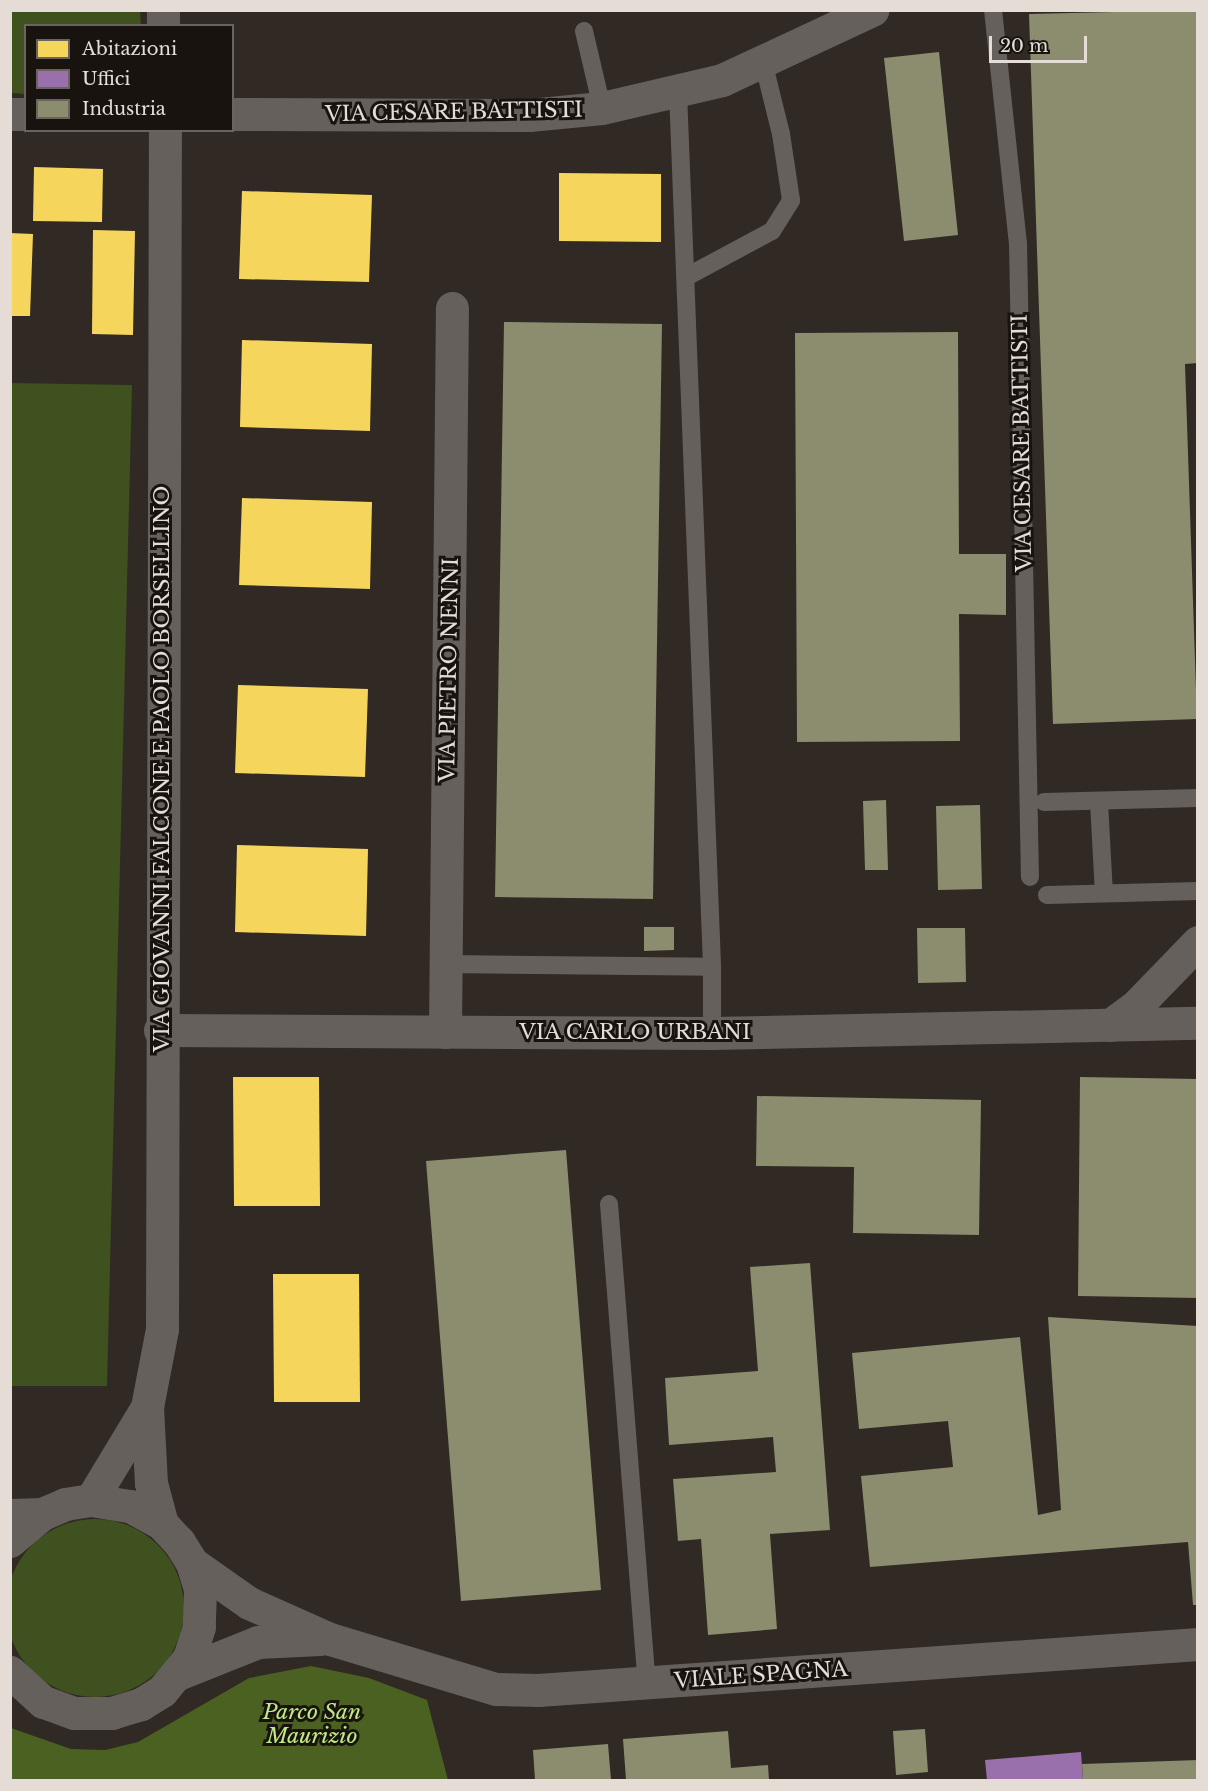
<!DOCTYPE html>
<html>
<head>
<meta charset="utf-8">
<style>
  body { margin:0 }
  #map { position:relative; width:1208px; height:1791px; overflow:hidden; background:#302924; font-family:"Libre Baskerville",serif }
  div>[style] { position:absolute }
  .green>* { inset:0; background:#3f511e }
  .round { border-radius:50% }
  .forest>* { inset:0; background:#4a6121 }
  .homes>* { inset:0; background:#f6d55c }
  .offices>* { inset:0; background:#9970ab }
  .industry>* { inset:0; background:#8c8c6e }
  .lane>* { height:18px; margin:-9px; padding:0 9px; transform-origin:9px; border-radius:9px; background:#66605c }
  .street>* { height:33px; margin:-16.5px; padding:0 16.5px; transform-origin:16.5px; border-radius:16.5px; background:#66605c }
  .secondary>* { height:33px; margin:-16.5px; padding:0 16.5px; transform-origin:16.5px; border-radius:16.5px; background:#66605c }
  span { translate:-50% -50%; white-space:nowrap; text-align:center; line-height:1.15; -webkit-text-stroke:6px #18130e; paint-order:stroke }
  .street-label { font-size:21px; color:#e4dcd5 }
  .park-label { font-size:21px; color:#bfea86; font-style:italic }
  .frame { position:absolute; inset:0; border:12px solid #e4dcd5; pointer-events:none }
  .legend { position:absolute; left:24px; top:24px; width:210px; height:108px; box-sizing:border-box; background:#18130e; border:2px solid #6a635e; margin:0; padding:8px 10px; list-style:none; font-size:18px; color:#e4dcd5 }
  .legend li { display:flex; align-items:center; gap:12px; height:30px }
  .legend b { width:30px; border:2px solid #6a635e }
  .scale { position:absolute; left:989px; top:36px; width:98px; height:27px; box-sizing:border-box; border:3px solid #e4dcd5; border-top:0; padding-left:8px; font-size:18px; line-height:21px; white-space:nowrap; color:#e4dcd5; -webkit-text-stroke:4px #18130e; paint-order:stroke }
</style>
</head>
<body>
<div id="map">
  <div class="green">
    <div style="clip-path:polygon(11px 10px,140px 11px,141px 25px,26px 26px,25px 94px,11px 93px)"></div>
    <div style="clip-path:polygon(11px 383px,132px 385px,107px 1386px,11px 1386px)"></div>
    <div class="round" style="left:6px;top:1519px;width:178px;height:178px"></div>
  </div>
  <div class="forest">
    <div style="clip-path:polygon(311px 1666px,369px 1678px,427px 1700px,448px 1780px,11px 1780px,11px 1728px,71px 1749px,105px 1750px,138px 1742px,249px 1678px)"></div>
  </div>
  <div class="homes">
    <div style="clip-path:polygon(34px 167px,103px 169px,102px 222px,33px 221px)"></div>
    <div style="clip-path:polygon(559px 173px,661px 174px,661px 242px,559px 241px)"></div>
    <div style="clip-path:polygon(242px 191px,372px 195px,369px 282px,239px 279px)"></div>
    <div style="clip-path:polygon(93px 230px,135px 231px,133px 335px,92px 334px)"></div>
    <div style="clip-path:polygon(10px 233px,33px 234px,30px 316px,10px 316px)"></div>
    <div style="clip-path:polygon(242px 340px,372px 344px,370px 431px,240px 427px)"></div>
    <div style="clip-path:polygon(242px 498px,372px 502px,370px 589px,239px 585px)"></div>
    <div style="clip-path:polygon(238px 685px,368px 689px,365px 777px,235px 773px)"></div>
    <div style="clip-path:polygon(237px 845px,368px 849px,366px 936px,235px 932px)"></div>
    <div style="clip-path:polygon(233px 1077px,319px 1077px,320px 1206px,234px 1206px)"></div>
    <div style="clip-path:polygon(273px 1274px,359px 1274px,360px 1402px,274px 1402px)"></div>
  </div>
  <div class="offices">
    <div style="clip-path:polygon(1081px 1752px,1083px 1780px,987px 1780px,985px 1760px)"></div>
  </div>
  <div class="industry">
    <div style="clip-path:polygon(1198px 10px,1198px 363px,1185px 364px,1197px 719px,1053px 724px,1029px 14px)"></div>
    <div style="clip-path:polygon(939px 52px,958px 235px,904px 241px,884px 58px)"></div>
    <div style="clip-path:polygon(504px 322px,662px 324px,653px 899px,495px 897px)"></div>
    <div style="clip-path:polygon(958px 332px,959px 554px,1006px 554px,1006px 615px,959px 614px,960px 741px,797px 742px,795px 333px)"></div>
    <div style="clip-path:polygon(886px 800px,888px 870px,865px 870px,863px 801px)"></div>
    <div style="clip-path:polygon(980px 805px,982px 889px,938px 890px,936px 806px)"></div>
    <div style="clip-path:polygon(644px 927px,674px 927px,674px 950px,644px 951px)"></div>
    <div style="clip-path:polygon(917px 928px,965px 928px,966px 982px,918px 983px)"></div>
    <div style="clip-path:polygon(1080px 1077px,1198px 1079px,1198px 1298px,1078px 1296px)"></div>
    <div style="clip-path:polygon(757px 1096px,981px 1100px,979px 1235px,853px 1233px,854px 1167px,756px 1166px)"></div>
    <div style="clip-path:polygon(566px 1150px,601px 1590px,461px 1601px,426px 1161px)"></div>
    <div style="clip-path:polygon(810px 1263px,830px 1530px,770px 1534px,777px 1629px,708px 1635px,701px 1539px,678px 1541px,673px 1479px,776px 1472px,773px 1437px,669px 1445px,665px 1378px,758px 1371px,750px 1267px)"></div>
    <div style="clip-path:polygon(1048px 1317px,1198px 1326px,1198px 1605px,1193px 1605px,1188px 1542px,870px 1567px,861px 1476px,953px 1467px,948px 1421px,859px 1429px,852px 1353px,1020px 1337px,1038px 1515px,1061px 1510px)"></div>
    <div style="clip-path:polygon(925px 1729px,928px 1772px,896px 1775px,893px 1731px)"></div>
    <div style="clip-path:polygon(728px 1731px,731px 1768px,768px 1765px,769px 1780px,626px 1780px,623px 1739px)"></div>
    <div style="clip-path:polygon(608px 1744px,611px 1780px,535px 1780px,533px 1750px)"></div>
    <div style="clip-path:polygon(1198px 1760px,1198px 1780px,1083px 1780px,1082px 1764px)"></div>
  </div>
  <div class="lane">
    <div style="left:993px;top:10px;width:234px;rotate:83.9deg"></div>
    <div style="left:1018px;top:243px;width:634px;rotate:88.92deg"></div>
    <div style="left:584px;top:31px;width:79px;rotate:76.8deg"></div>
    <div style="left:678px;top:92px;width:876px;rotate:87.77deg"></div>
    <div style="left:688px;top:276px;width:95px;rotate:-28.2deg"></div>
    <div style="left:772px;top:231px;width:36px;rotate:-58deg"></div>
    <div style="left:791px;top:200px;width:67px;rotate:-98.6deg"></div>
    <div style="left:781px;top:134px;width:75px;rotate:-103.9deg"></div>
    <div style="left:1044px;top:802px;width:154px;rotate:-1.5deg"></div>
    <div style="left:1099px;top:802px;width:91px;rotate:86.9deg"></div>
    <div style="left:1047px;top:895px;width:151px;rotate:-1.5deg"></div>
    <div style="left:446px;top:964px;width:266px;rotate:0.6deg"></div>
    <div style="left:712px;top:967px;width:66px;rotate:90deg"></div>
    <div style="left:609px;top:1204px;width:481px;rotate:85.5deg"></div>
  </div>
  <div class="street">
    <div style="left:163px;top:10px;width:16px;rotate:90deg"></div>
    <div style="left:10px;top:114px;width:16px"></div>
    <div style="left:232px;top:114px;width:297px;rotate:0.2deg"></div>
    <div style="left:529px;top:115px;width:73px;rotate:-5.5deg"></div>
    <div style="left:602px;top:108px;width:123px;rotate:-13.1deg"></div>
    <div style="left:722px;top:80px;width:166px;rotate:-25deg"></div>
    <div style="left:1110px;top:1025px;width:32px;rotate:-36deg"></div>
    <div style="left:1136px;top:1006px;width:89px;rotate:-45.9deg"></div>
    <div style="left:160px;top:1030px;width:552px;rotate:0.31deg"></div>
    <div style="left:712px;top:1033px;width:486px;rotate:-1.2deg"></div>
    <div style="left:445px;top:1032px;width:724px;rotate:-89.45deg"></div>
    <div style="left:147px;top:1407px;width:76px;rotate:87deg"></div>
    <div style="left:151px;top:1483px;width:42px;rotate:75deg"></div>
    <div style="left:91px;top:1500px;width:109px;rotate:-58.9deg"></div>
    <div style="left:147px;top:1407px;width:79px;rotate:-79.1deg"></div>
    <div style="left:162px;top:1329px;width:1199px;rotate:-89.86deg"></div>
    <div style="left:10px;top:1515px;width:32px;rotate:-2deg"></div>
  </div>
  <div class="secondary">
    <div style="left:10px;top:1541px;width:42px;rotate:-40.2deg"></div>
    <div style="left:42px;top:1514px;width:25px;rotate:-23deg"></div>
    <div style="left:65px;top:1504px;width:26px;rotate:-9deg"></div>
    <div style="left:91px;top:1500px;width:39px;rotate:9deg"></div>
    <div style="left:130px;top:1506px;width:37px;rotate:29deg"></div>
    <div style="left:162px;top:1524px;width:25px;rotate:47deg"></div>
    <div style="left:179px;top:1542px;width:25px;rotate:58deg"></div>
    <div style="left:192px;top:1563px;width:28px;rotate:73deg"></div>
    <div style="left:200px;top:1590px;width:37px;rotate:92deg"></div>
    <div style="left:199px;top:1627px;width:33px;rotate:108deg"></div>
    <div style="left:189px;top:1658px;width:43px;rotate:129.3deg"></div>
    <div style="left:162px;top:1691px;width:25px;rotate:148deg"></div>
    <div style="left:141px;top:1704px;width:30px;rotate:163deg"></div>
    <div style="left:112px;top:1713px;width:38px;rotate:180deg"></div>
    <div style="left:74px;top:1713px;width:33px;rotate:-160deg"></div>
    <div style="left:43px;top:1702px;width:45px;rotate:-137.7deg"></div>
    <div style="left:192px;top:1563px;width:70px;rotate:35.1deg"></div>
    <div style="left:249px;top:1603px;width:89px;rotate:24deg"></div>
    <div style="left:330px;top:1639px;width:173px;rotate:16.8deg"></div>
    <div style="left:496px;top:1689px;width:42px;rotate:1.4deg"></div>
    <div style="left:538px;top:1690px;width:662px;rotate:-3.99deg"></div>
    <div style="left:178px;top:1674px;width:86px;rotate:-21.8deg"></div>
    <div style="left:258px;top:1642px;width:62px;rotate:-2.8deg"></div>
  </div>
  <div class="street-label">
    <span style="left:454px;top:112px;rotate:-1deg">VIA CESARE BATTISTI</span>
    <span style="left:1022px;top:443px;rotate:-91deg">VIA CESARE BATTISTI</span>
    <span style="left:449px;top:670px;rotate:-89deg">VIA PIETRO NENNI</span>
    <span style="left:162px;top:769px;rotate:-90deg">VIA GIOVANNI FALCONE E PAOLO BORSELLINO</span>
    <span style="left:635px;top:1032px">VIA CARLO URBANI</span>
    <span style="left:761px;top:1675px;rotate:-4deg">VIALE SPAGNA</span>
  </div>
  <div class="park-label">
    <span style="left:312px;top:1724px">Parco San<br>Maurizio</span>
  </div>
  <div class="frame"></div>
  <ul class="legend">
  <li><b style="height:16px;background:#f6d55c"></b>Abitazioni</li>
  <li><b style="height:16px;background:#9970ab"></b>Uffici</li>
  <li><b style="height:16px;background:#8c8c6e"></b>Industria</li>
  </ul>
  <div class="scale">20 m</div>
</div>
</body>
</html>
